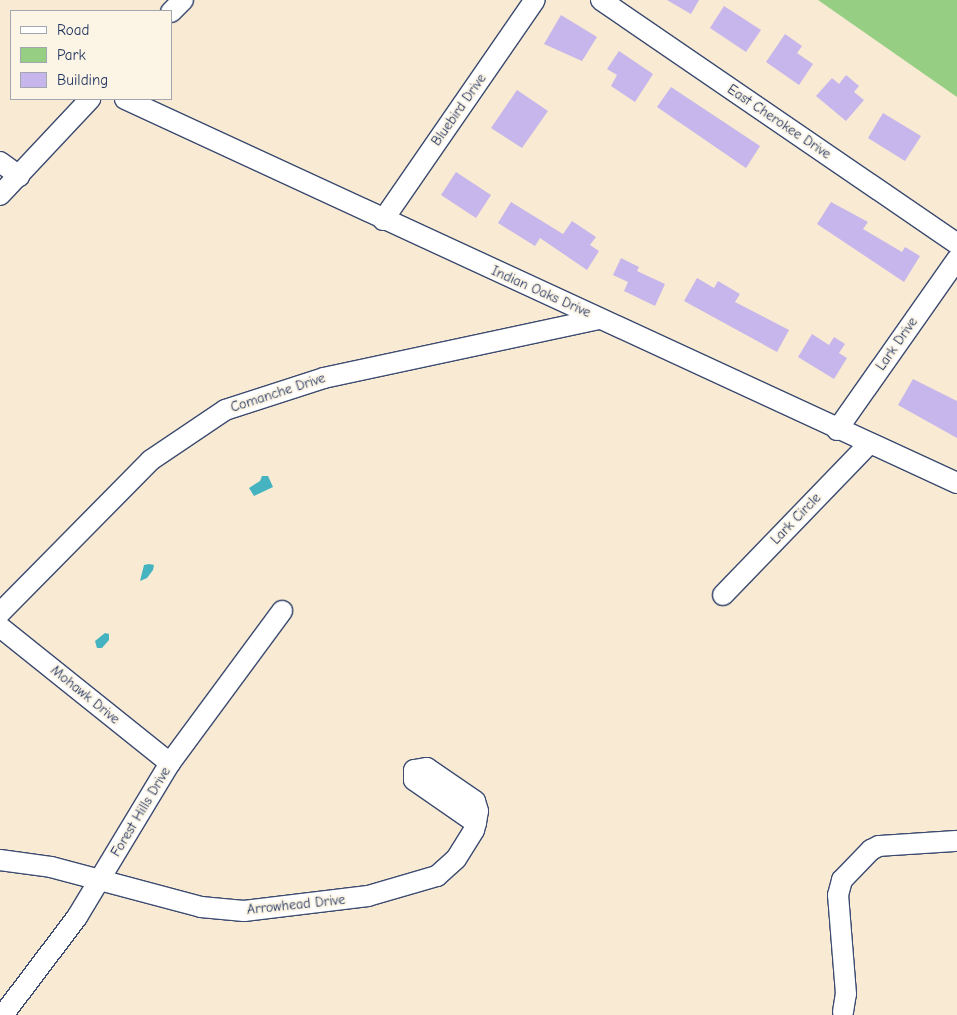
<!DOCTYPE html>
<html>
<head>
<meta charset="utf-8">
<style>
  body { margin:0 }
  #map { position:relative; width:957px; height:1015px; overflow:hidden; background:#f8ead3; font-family:"Comic Neue",sans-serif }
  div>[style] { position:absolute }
  .green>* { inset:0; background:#96cf83 }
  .water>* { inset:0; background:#45b3c0 }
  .building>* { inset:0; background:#c7b6eb }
  .roads { filter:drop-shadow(1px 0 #3c4b70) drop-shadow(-1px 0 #3c4b70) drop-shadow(0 1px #3c4b70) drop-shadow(0 -1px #3c4b70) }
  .minor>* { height:20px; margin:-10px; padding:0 10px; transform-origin:10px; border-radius:10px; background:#fff }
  span { translate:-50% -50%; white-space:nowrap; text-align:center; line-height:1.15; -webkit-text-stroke:4px #fcf5e5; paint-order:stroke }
  .street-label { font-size:14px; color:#1b2f5e }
  .legend { position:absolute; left:10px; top:10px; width:162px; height:90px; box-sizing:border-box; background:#fcf5e5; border:1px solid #a2a6af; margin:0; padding:6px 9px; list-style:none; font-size:15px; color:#1b2f5e }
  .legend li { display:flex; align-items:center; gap:10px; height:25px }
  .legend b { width:25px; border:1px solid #a2a6af }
</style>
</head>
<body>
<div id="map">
  <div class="green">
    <div style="clip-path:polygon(818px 0,957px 0,957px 97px)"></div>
  </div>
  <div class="water">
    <div style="clip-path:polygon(262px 476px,268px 476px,273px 487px,254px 496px,249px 488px,260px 481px)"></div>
    <div style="clip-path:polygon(149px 564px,154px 565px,153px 570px,147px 578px,140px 581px,144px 565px)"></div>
    <div style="clip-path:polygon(105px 633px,109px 634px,109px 640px,102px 648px,97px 648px,95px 641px)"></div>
  </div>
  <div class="building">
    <div style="clip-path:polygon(667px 0,699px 0,691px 14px)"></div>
    <div style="clip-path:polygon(724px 6px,761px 30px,746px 52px,710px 28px)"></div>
    <div style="clip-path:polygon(561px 15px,597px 37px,582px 61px,544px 44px)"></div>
    <div style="clip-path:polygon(785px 34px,802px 46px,797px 53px,813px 64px,799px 85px,766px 62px)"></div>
    <div style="clip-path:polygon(619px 51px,653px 74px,635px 102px,611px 86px,617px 75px,607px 69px)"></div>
    <div style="clip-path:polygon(846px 75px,859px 86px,854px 92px,864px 100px,846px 121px,816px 96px,832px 78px,839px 84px)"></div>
    <div style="clip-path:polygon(671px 87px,760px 146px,746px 168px,657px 107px)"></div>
    <div style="clip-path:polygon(517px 90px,548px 111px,522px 148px,491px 128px)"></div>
    <div style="clip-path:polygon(883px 113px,921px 136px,905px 161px,868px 138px)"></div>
    <div style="clip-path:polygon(456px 172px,491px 195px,476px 218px,441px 195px)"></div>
    <div style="clip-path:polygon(511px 202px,563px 234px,572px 221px,596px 237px,590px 245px,599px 251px,587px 270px,540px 238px,535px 246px,498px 223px)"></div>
    <div style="clip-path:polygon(831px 202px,868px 222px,863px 229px,902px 252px,905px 247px,920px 256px,904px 282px,817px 224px)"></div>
    <div style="clip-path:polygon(621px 258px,639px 267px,637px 271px,665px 284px,655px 306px,624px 291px,628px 282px,613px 275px)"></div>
    <div style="clip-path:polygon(697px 278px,714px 288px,718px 281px,740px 294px,735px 302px,789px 330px,777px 352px,684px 301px)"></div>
    <div style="clip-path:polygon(812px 334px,829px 345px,834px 337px,845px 344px,839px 353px,847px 358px,834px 379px,798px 357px)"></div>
    <div style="clip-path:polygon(913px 379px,957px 401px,957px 438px,898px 405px)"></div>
  </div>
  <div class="roads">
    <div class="minor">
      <div style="left:601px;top:0;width:432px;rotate:34.4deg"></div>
      <div style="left:171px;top:12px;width:17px;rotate:-45deg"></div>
      <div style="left:125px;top:99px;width:916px;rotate:24.78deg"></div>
      <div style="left:0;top:162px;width:24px;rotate:36deg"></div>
      <div style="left:0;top:195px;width:132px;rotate:-46.8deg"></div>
      <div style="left:383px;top:220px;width:267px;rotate:-55.4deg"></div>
      <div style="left:837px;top:430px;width:209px;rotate:-54.9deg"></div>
      <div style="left:723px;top:595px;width:210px;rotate:-46deg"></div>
      <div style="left:0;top:613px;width:215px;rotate:-45.4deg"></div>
      <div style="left:151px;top:460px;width:89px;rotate:-34deg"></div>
      <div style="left:225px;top:410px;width:104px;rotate:-17.9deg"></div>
      <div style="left:324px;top:378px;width:282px;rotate:-12.1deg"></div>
      <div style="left:0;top:627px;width:218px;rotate:38.7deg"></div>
      <div style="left:0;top:860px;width:51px;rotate:7.8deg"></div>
      <div style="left:51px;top:867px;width:155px;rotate:14.9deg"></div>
      <div style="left:201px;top:907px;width:43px;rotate:5.3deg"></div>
      <div style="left:244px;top:911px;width:125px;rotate:-6.9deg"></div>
      <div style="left:368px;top:896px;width:72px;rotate:-16.2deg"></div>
      <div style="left:437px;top:876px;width:25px;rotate:-42deg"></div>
      <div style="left:456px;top:859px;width:34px;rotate:-58deg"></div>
      <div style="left:474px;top:830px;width:7px;rotate:-74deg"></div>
      <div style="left:476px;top:823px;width:12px;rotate:-81deg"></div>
      <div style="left:478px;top:811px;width:10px;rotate:-107deg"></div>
      <div style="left:475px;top:801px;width:58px;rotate:-145.5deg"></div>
      <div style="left:427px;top:768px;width:13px;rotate:171deg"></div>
      <div style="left:414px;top:770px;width:10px;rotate:90deg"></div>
      <div style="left:414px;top:780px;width:75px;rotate:34.7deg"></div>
      <div style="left:843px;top:1012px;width:18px;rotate:-81deg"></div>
      <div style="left:846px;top:994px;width:99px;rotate:-94.6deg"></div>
      <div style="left:838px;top:895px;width:16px;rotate:-75deg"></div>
      <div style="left:842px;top:880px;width:42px;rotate:-46deg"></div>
      <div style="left:871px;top:850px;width:9px;rotate:-27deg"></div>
      <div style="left:879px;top:846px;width:78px;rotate:-3.7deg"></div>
      <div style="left:3px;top:1015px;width:123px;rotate:-52.9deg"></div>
      <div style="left:77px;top:917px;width:180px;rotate:-58.9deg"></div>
      <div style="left:170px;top:763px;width:189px;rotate:-53.6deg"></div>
    </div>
  </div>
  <div class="street-label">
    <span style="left:459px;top:110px;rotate:-55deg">Bluebird Drive</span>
    <span style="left:779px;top:122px;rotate:34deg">East Cherokee Drive</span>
    <span style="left:541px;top:292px;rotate:24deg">Indian Oaks Drive</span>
    <span style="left:897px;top:344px;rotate:-55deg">Lark Drive</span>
    <span style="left:278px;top:393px;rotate:-18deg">Comanche Drive</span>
    <span style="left:796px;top:519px;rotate:-46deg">Lark Circle</span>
    <span style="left:85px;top:695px;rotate:39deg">Mohawk Drive</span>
    <span style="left:141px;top:812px;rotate:-59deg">Forest Hills Drive</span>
    <span style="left:296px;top:905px;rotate:-6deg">Arrowhead Drive</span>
  </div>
  <ul class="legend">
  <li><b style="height:6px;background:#fff"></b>Road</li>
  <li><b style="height:14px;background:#96cf83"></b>Park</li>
  <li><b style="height:14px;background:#c7b6eb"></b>Building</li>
  </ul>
</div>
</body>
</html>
